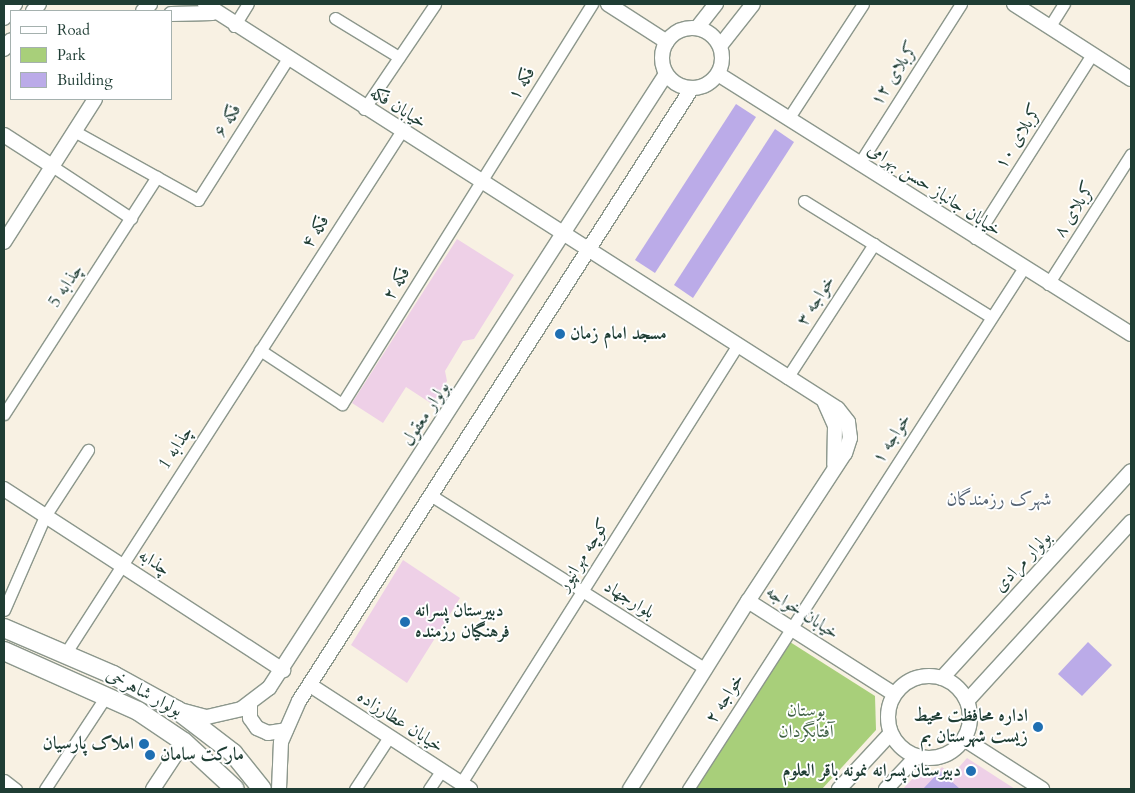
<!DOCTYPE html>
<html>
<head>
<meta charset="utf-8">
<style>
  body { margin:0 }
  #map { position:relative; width:1135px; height:793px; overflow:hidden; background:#f8f1e3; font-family:Cardo,Amiri,serif }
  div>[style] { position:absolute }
  .built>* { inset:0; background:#eed0e7 }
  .green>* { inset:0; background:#a8cf7a }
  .building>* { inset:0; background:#bbabe8 }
  .roads { filter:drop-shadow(1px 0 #8c978c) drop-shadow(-1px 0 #8c978c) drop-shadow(0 1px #8c978c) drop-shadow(0 -1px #8c978c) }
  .minor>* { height:11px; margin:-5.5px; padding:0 5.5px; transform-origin:5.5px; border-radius:5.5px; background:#fff }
  .tertiary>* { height:14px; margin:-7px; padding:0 7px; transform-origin:7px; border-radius:7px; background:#fff }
  .tertiary>.ring { margin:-7px; padding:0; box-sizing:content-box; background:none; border:14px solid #fff; border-radius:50% }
  .primary>* { height:18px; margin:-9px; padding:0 9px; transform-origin:9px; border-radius:9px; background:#fff }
  .dots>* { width:14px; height:14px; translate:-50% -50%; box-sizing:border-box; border:2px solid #fff; border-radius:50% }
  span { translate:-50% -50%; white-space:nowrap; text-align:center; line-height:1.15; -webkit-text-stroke:4px #fff; paint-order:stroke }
  .street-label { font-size:18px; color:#1f3d34 }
  .poi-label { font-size:18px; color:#1f3d34; font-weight:700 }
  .left { translate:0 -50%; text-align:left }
  .right { translate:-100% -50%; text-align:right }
  .park-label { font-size:18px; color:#416246 }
  .neighbourhood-label { font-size:19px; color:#566473 }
  .frame { position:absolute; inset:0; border:5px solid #1f3d34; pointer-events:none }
  .legend { position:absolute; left:10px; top:10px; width:162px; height:90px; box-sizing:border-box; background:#fff; border:1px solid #a5b1ae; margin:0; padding:6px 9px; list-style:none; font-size:15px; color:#1f3d34 }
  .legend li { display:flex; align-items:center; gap:10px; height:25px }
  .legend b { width:25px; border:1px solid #a5b1ae }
</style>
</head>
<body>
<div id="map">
  <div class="built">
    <div style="clip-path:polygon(457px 239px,514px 275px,474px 339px,463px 341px,445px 371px,447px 381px,432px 404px,406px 387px,383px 423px,352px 403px)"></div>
    <div style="clip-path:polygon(403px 560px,460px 598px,407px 683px,351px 645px)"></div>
    <div style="clip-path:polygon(967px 758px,1015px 789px,903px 789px,923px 767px,934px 776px,942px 767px,952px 775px)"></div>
  </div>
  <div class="green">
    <div style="clip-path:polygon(790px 642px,875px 696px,876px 730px,822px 789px,696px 789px)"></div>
  </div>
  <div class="building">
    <div style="clip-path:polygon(736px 104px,756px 117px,655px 273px,635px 260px)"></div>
    <div style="clip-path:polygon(775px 129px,794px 142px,693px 298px,674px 285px)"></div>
    <div style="clip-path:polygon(1088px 642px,1112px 665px,1082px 696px,1058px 674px)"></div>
    <div style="clip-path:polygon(940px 771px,960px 789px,923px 789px)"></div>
  </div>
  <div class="roads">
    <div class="minor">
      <div style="left:335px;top:18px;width:75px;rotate:31.4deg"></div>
      <div style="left:234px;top:26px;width:26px;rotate:-58deg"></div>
      <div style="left:1050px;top:26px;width:26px;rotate:-58deg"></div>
      <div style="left:364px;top:109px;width:127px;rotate:-55.9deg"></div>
      <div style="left:788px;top:119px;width:137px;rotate:-56.9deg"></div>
      <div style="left:74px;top:131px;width:142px;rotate:29.1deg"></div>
      <div style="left:198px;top:200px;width:166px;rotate:-57.6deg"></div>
      <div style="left:859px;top:164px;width:190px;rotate:-57.5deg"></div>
      <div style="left:52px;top:166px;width:95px;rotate:33.4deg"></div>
      <div style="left:804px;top:201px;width:220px;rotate:31.8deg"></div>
      <div style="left:975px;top:238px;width:218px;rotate:-57.5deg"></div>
      <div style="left:1048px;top:284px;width:154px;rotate:-57.4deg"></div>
      <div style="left:260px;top:350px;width:98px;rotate:33.4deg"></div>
      <div style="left:342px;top:404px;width:472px;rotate:-58deg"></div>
      <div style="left:787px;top:378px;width:160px;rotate:-57deg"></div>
      <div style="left:4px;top:414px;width:282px;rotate:-57.2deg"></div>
      <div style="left:432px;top:496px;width:324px;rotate:32.3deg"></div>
      <div style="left:4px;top:610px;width:103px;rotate:-66.4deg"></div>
      <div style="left:45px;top:516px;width:79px;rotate:-56.9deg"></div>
      <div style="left:65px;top:654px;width:621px;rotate:-57.23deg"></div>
      <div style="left:4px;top:780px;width:15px;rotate:37deg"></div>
      <div style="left:461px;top:783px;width:517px;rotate:-57.72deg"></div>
      <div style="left:45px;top:789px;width:111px;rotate:-56.7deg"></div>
      <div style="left:355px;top:789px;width:62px;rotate:-56.8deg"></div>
      <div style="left:429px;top:789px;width:22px;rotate:-56deg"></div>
      <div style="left:688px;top:789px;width:619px;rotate:-57.21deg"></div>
    </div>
    <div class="tertiary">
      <div style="left:205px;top:4px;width:751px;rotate:32.61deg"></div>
      <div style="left:838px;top:409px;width:16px;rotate:52deg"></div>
      <div style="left:848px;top:422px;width:16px;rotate:83deg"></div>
      <div style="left:850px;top:438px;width:16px;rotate:108deg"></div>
      <div style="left:845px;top:453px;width:177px;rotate:123.2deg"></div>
      <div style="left:748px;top:601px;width:173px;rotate:32.5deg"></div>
      <div style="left:608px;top:4px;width:70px;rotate:32.8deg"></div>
      <div style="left:1014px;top:4px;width:139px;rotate:32.7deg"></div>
      <div style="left:33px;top:11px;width:9px;rotate:-49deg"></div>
      <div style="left:143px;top:11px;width:10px;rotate:-45deg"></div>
      <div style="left:171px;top:14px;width:42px;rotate:-1.4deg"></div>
      <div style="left:4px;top:18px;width:18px;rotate:-52deg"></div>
      <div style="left:697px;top:28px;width:31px;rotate:-52deg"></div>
      <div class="ring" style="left:662px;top:28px;width:46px;height:46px"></div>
      <div style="left:720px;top:46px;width:53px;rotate:-51.8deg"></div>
      <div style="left:4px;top:49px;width:11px;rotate:-52deg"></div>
      <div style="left:718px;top:74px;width:488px;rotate:32.2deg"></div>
      <div style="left:4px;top:135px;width:57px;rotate:32.9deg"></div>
      <div style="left:4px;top:242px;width:169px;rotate:-57.5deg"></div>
      <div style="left:824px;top:401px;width:27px;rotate:66deg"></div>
      <div style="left:835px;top:426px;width:39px;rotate:91deg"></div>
      <div style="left:4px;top:489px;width:333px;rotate:33deg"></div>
      <div class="ring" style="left:888px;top:676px;width:68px;height:68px"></div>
      <div style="left:942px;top:678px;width:280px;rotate:-47.6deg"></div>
      <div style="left:310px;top:685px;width:191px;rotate:33deg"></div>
      <div style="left:967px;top:701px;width:243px;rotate:-47.5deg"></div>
      <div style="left:250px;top:703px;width:15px;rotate:90deg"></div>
      <div style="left:250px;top:718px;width:12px;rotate:55deg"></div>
      <div style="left:257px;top:728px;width:12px;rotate:24deg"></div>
      <div style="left:268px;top:733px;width:18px;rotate:-9deg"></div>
      <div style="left:180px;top:710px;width:28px;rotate:15deg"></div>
      <div style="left:207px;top:717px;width:35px;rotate:-13deg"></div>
      <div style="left:241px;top:709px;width:35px;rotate:-37deg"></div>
      <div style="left:269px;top:688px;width:731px;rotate:-57.11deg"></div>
      <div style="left:964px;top:739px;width:93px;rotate:32.7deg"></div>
      <div style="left:153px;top:789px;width:56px;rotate:-56.6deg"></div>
      <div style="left:279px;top:789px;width:47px;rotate:-87.6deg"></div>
      <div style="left:281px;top:742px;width:45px;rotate:-66.3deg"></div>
      <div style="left:299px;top:701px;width:728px;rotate:-57.34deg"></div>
      <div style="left:630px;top:789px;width:222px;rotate:-57.9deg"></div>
      <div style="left:839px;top:789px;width:76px;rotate:-47.1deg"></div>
      <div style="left:886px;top:789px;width:45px;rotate:-46.8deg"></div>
    </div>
    <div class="primary">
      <div style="left:4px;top:628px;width:119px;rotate:23.3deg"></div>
      <div style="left:113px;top:675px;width:73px;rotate:28.7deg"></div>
      <div style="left:177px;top:710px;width:71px;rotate:37.5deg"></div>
      <div style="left:233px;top:753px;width:46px;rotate:51.1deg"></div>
      <div style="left:4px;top:651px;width:147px;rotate:24.1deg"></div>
      <div style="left:138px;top:711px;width:55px;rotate:34deg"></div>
      <div style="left:184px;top:742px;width:69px;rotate:42.7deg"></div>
    </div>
  </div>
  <div class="dots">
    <div style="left:560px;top:334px;background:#1f6fb2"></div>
    <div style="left:405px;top:622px;background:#1f6fb2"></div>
    <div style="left:1038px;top:727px;background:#1f6fb2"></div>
    <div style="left:144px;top:744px;background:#1f6fb2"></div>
    <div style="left:150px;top:755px;background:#1f6fb2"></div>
    <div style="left:971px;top:771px;background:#1f6fb2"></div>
  </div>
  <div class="street-label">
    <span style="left:895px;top:74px;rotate:-57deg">کربلای ۱۲</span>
    <span style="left:522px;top:84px;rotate:-58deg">فکه ۱</span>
    <span style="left:398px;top:108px;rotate:32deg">خیابان فکه</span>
    <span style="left:228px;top:121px;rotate:-58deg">فکه ۶</span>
    <span style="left:1019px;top:137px;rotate:-58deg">کربلای ۱۰</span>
    <span style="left:934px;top:190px;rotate:33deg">خیابان جانباز حسن بهرامی</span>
    <span style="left:1075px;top:210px;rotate:-58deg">کربلای ۸</span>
    <span style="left:316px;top:232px;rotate:-57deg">فکه ۴</span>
    <span style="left:397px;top:284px;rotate:-58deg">فکه ۲</span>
    <span style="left:66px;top:286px;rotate:-57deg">چذابه 5</span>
    <span style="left:816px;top:301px;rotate:-57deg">خواجه ۳</span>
    <span style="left:426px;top:414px;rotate:-57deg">بولوار معقول</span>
    <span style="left:892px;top:439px;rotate:-57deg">خواجه ۱</span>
    <span style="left:176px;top:448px;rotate:-57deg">چذابه 1</span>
    <span style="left:584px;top:555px;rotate:-58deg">کوچه مهرانپور</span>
    <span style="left:1023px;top:562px;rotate:-47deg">بولوار مرادی</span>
    <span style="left:154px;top:563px;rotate:33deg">چذابه</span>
    <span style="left:629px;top:600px;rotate:32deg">بلوارجهاد</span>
    <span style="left:802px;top:613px;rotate:33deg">خیابان خواجه</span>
    <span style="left:144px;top:693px;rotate:28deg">بولوار شاهرخی</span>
    <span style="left:725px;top:699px;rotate:-57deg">خواجه ۲</span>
    <span style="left:400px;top:722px;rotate:33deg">خیابان عطارزاده</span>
  </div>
  <div class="poi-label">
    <span class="left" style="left:570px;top:334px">مسجد امام زمان</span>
    <span class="left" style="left:415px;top:622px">دبیرستان پسرانه<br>فرهنگیان رزمنده</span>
    <span class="right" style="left:1028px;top:727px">اداره محافظت محیط<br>زیست شهرستان بم</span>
    <span class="right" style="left:134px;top:744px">املاک پارسیان</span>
    <span class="left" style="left:160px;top:755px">مارکت سامان</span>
    <span class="right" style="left:961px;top:771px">دبیرستان پسرانه نمونه باقر العلوم</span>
  </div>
  <div class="park-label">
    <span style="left:806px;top:722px">بوستان<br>آفتابگردان</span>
  </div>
  <div class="neighbourhood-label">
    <span style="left:999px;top:500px">شهرک رزمندگان</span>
  </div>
  <div class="frame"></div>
  <ul class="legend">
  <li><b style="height:6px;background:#fff"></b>Road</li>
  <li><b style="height:14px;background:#a8cf7a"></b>Park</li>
  <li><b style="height:14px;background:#bbabe8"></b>Building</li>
  </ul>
</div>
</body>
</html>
